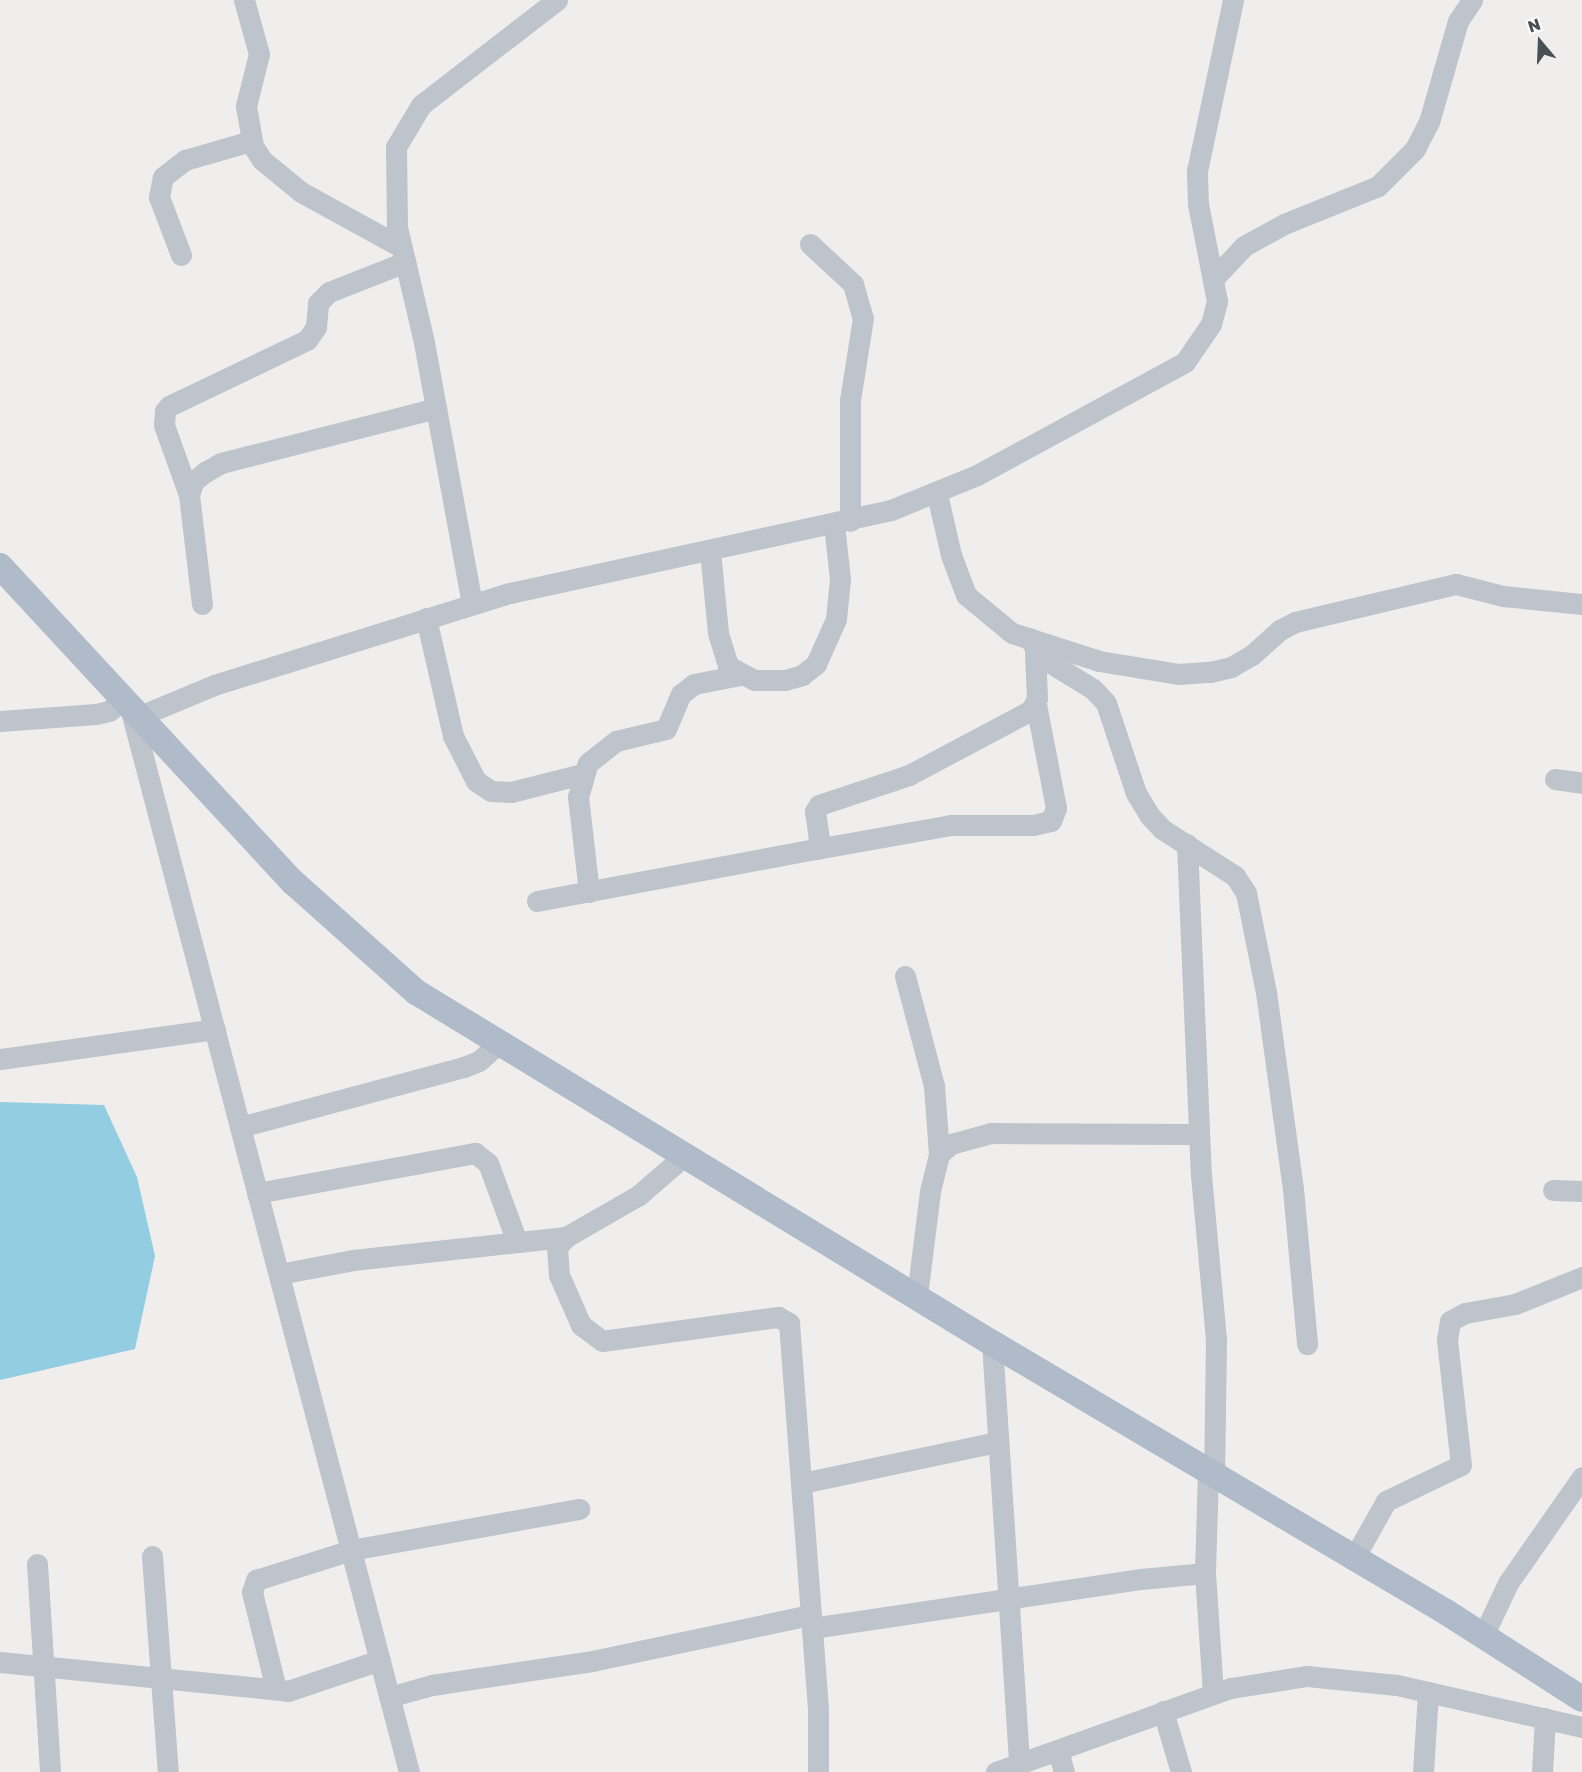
<!DOCTYPE html>
<html>
<head>
<meta charset="utf-8">
<style>
  body { margin:0 }
  #map { position:relative; width:1582px; height:1772px; overflow:hidden; background:#f0eded; font-family:"Golos Text",sans-serif }
  div>[style] { position:absolute }
  .water>* { inset:0; background:#92cde1 }
  .minor>* { height:21px; margin:-10.5px; padding:0 10.5px; transform-origin:10.5px; border-radius:10.5px; background:#bdc4cb }
  .major>* { height:26px; margin:-13px; padding:0 13px; transform-origin:13px; border-radius:13px; background:#b0bbc9 }
  span { translate:-50% -50%; white-space:nowrap; text-align:center; line-height:1.15; -webkit-text-stroke:5px #fff; paint-order:stroke }
  .north { position:absolute; left:1510px; top:12px; width:60px; height:60px; -webkit-text-stroke:4px #fff; paint-order:stroke; rotate:341deg; font-size:16px; font-weight:700; line-height:24px; text-align:center; color:#485058 }
  .north::after { content:''; display:block; margin:auto; width:21px; height:27px; background:#485058; clip-path:polygon(50% 0,100% 100%,50% 72%,0 100%) }
</style>
</head>
<body>
<div id="map">
  <div class="water">
    <div style="clip-path:polygon(0 1102px,104px 1105px,137px 1177px,155px 1256px,135px 1349px,0 1380px)"></div>
  </div>
  <div class="minor">
    <div style="left:244px;top:0;width:56px;rotate:74.5deg"></div>
    <div style="left:259px;top:54px;width:54px;rotate:104deg"></div>
    <div style="left:246px;top:106px;width:41px;rotate:80.1deg"></div>
    <div style="left:253px;top:146px;width:17px;rotate:57deg"></div>
    <div style="left:262px;top:160px;width:50px;rotate:39.4deg"></div>
    <div style="left:301px;top:192px;width:114px;rotate:28.8deg"></div>
    <div style="left:810px;top:244px;width:59px;rotate:42.9deg"></div>
    <div style="left:853px;top:284px;width:35px;rotate:74deg"></div>
    <div style="left:863px;top:318px;width:83px;rotate:99deg"></div>
    <div style="left:850px;top:400px;width:121px;rotate:90deg"></div>
    <div style="left:181px;top:255px;width:62px;rotate:-110.8deg"></div>
    <div style="left:159px;top:197px;width:20px;rotate:-79deg"></div>
    <div style="left:163px;top:177px;width:28px;rotate:-38deg"></div>
    <div style="left:185px;top:160px;width:69px;rotate:-16.1deg"></div>
    <div style="left:1214px;top:278px;width:44px;rotate:-46.8deg"></div>
    <div style="left:1244px;top:246px;width:46px;rotate:-28.8deg"></div>
    <div style="left:1284px;top:224px;width:101px;rotate:-22deg"></div>
    <div style="left:1378px;top:186px;width:52px;rotate:-45deg"></div>
    <div style="left:1415px;top:149px;width:30px;rotate:-63deg"></div>
    <div style="left:1429px;top:122px;width:105px;rotate:-74deg"></div>
    <div style="left:1458px;top:21px;width:25px;rotate:-56deg"></div>
    <div style="left:937px;top:494px;width:63px;rotate:77.1deg"></div>
    <div style="left:951px;top:555px;width:43px;rotate:69.4deg"></div>
    <div style="left:966px;top:595px;width:60px;rotate:39.6deg"></div>
    <div style="left:1012px;top:633px;width:91px;rotate:17.8deg"></div>
    <div style="left:1099px;top:661px;width:80px;rotate:9.3deg"></div>
    <div style="left:1178px;top:674px;width:32px;rotate:-4deg"></div>
    <div style="left:1210px;top:672px;width:22px;rotate:-13deg"></div>
    <div style="left:1231px;top:667px;width:24px;rotate:-30deg"></div>
    <div style="left:1252px;top:655px;width:38px;rotate:-42deg"></div>
    <div style="left:1280px;top:630px;width:17px;rotate:-28deg"></div>
    <div style="left:1295px;top:622px;width:165px;rotate:-13.3deg"></div>
    <div style="left:1456px;top:584px;width:49px;rotate:14.3deg"></div>
    <div style="left:1503px;top:596px;width:79px;rotate:5.8deg"></div>
    <div style="left:189px;top:495px;width:74px;rotate:-109.7deg"></div>
    <div style="left:164px;top:425px;width:14px;rotate:-86deg"></div>
    <div style="left:165px;top:411px;width:6px;rotate:-51deg"></div>
    <div style="left:169px;top:406px;width:153px;rotate:-25.6deg"></div>
    <div style="left:307px;top:340px;width:16px;rotate:-55deg"></div>
    <div style="left:316px;top:327px;width:24px;rotate:-85deg"></div>
    <div style="left:318px;top:303px;width:16px;rotate:-45deg"></div>
    <div style="left:329px;top:292px;width:82px;rotate:-21.5deg"></div>
    <div style="left:710px;top:551px;width:82px;rotate:84.4deg"></div>
    <div style="left:718px;top:633px;width:34px;rotate:73deg"></div>
    <div style="left:728px;top:666px;width:30px;rotate:28deg"></div>
    <div style="left:754px;top:680px;width:31px"></div>
    <div style="left:785px;top:680px;width:18px;rotate:-16deg"></div>
    <div style="left:802px;top:675px;width:18px;rotate:-38deg"></div>
    <div style="left:816px;top:664px;width:49px;rotate:-66deg"></div>
    <div style="left:836px;top:619px;width:40px;rotate:-84.3deg"></div>
    <div style="left:840px;top:579px;width:54px;rotate:-96.3deg"></div>
    <div style="left:202px;top:604px;width:110px;rotate:-96.8deg"></div>
    <div style="left:189px;top:495px;width:14px;rotate:-73deg"></div>
    <div style="left:193px;top:482px;width:16px;rotate:-40deg"></div>
    <div style="left:205px;top:472px;width:18px;rotate:-29deg"></div>
    <div style="left:221px;top:463px;width:222px;rotate:-14.3deg"></div>
    <div style="left:472px;top:604px;width:266px;rotate:-100.4deg"></div>
    <div style="left:424px;top:342px;width:118px;rotate:-103.2deg"></div>
    <div style="left:397px;top:227px;width:80px;rotate:-90.7deg"></div>
    <div style="left:396px;top:147px;width:49px;rotate:-59.2deg"></div>
    <div style="left:421px;top:105px;width:172px;rotate:-37.7deg"></div>
    <div style="left:426px;top:618px;width:121px;rotate:77.1deg"></div>
    <div style="left:453px;top:736px;width:51px;rotate:62.9deg"></div>
    <div style="left:476px;top:781px;width:18px;rotate:34deg"></div>
    <div style="left:491px;top:791px;width:20px;rotate:3deg"></div>
    <div style="left:511px;top:792px;width:73px;rotate:-14.2deg"></div>
    <div style="left:1029px;top:638px;width:22px;rotate:58deg"></div>
    <div style="left:1041px;top:657px;width:61px;rotate:31.6deg"></div>
    <div style="left:1093px;top:689px;width:19px;rotate:47deg"></div>
    <div style="left:1106px;top:703px;width:95px;rotate:71.6deg"></div>
    <div style="left:1136px;top:793px;width:27px;rotate:59deg"></div>
    <div style="left:1150px;top:816px;width:18px;rotate:47deg"></div>
    <div style="left:1162px;top:829px;width:87px;rotate:32.8deg"></div>
    <div style="left:1235px;top:876px;width:20px;rotate:57deg"></div>
    <div style="left:1246px;top:893px;width:101px;rotate:78.6deg"></div>
    <div style="left:1266px;top:992px;width:199px;rotate:82.2deg"></div>
    <div style="left:1293px;top:1189px;width:156px;rotate:84.8deg"></div>
    <div style="left:130px;top:707px;width:1101px;rotate:75.32deg"></div>
    <div style="left:140px;top:716px;width:80px;rotate:-22.7deg"></div>
    <div style="left:214px;top:685px;width:310px;rotate:-17.3deg"></div>
    <div style="left:510px;top:593px;width:390px;rotate:-12.3deg"></div>
    <div style="left:891px;top:510px;width:93px;rotate:-22.1deg"></div>
    <div style="left:977px;top:475px;width:237px;rotate:-28.5deg"></div>
    <div style="left:1185px;top:362px;width:46px;rotate:-55.6deg"></div>
    <div style="left:1211px;top:324px;width:24px;rotate:-75deg"></div>
    <div style="left:1217px;top:301px;width:99px;rotate:-101.1deg"></div>
    <div style="left:1198px;top:204px;width:33px;rotate:-92deg"></div>
    <div style="left:1197px;top:171px;width:175px;rotate:-78.1deg"></div>
    <div style="left:0;top:721px;width:96px;rotate:-4.2deg"></div>
    <div style="left:96px;top:714px;width:13px;rotate:-13deg"></div>
    <div style="left:109px;top:711px;width:19px;rotate:-39deg"></div>
    <div style="left:1555px;top:779px;width:27px;rotate:8deg"></div>
    <div style="left:1187px;top:844px;width:331px;rotate:87.6deg"></div>
    <div style="left:1201px;top:1175px;width:165px;rotate:84.8deg"></div>
    <div style="left:1216px;top:1339px;width:136px;rotate:90.8deg"></div>
    <div style="left:816px;top:849px;width:137px;rotate:-10.1deg"></div>
    <div style="left:951px;top:825px;width:82px"></div>
    <div style="left:1033px;top:825px;width:18px;rotate:-13deg"></div>
    <div style="left:1051px;top:821px;width:14px;rotate:-69deg"></div>
    <div style="left:1056px;top:808px;width:106px;rotate:-100.9deg"></div>
    <div style="left:589px;top:892px;width:96px;rotate:-96.6deg"></div>
    <div style="left:578px;top:797px;width:35px;rotate:-74deg"></div>
    <div style="left:588px;top:763px;width:36px;rotate:-38deg"></div>
    <div style="left:616px;top:741px;width:51px;rotate:-13.5deg"></div>
    <div style="left:666px;top:729px;width:38px;rotate:-67deg"></div>
    <div style="left:681px;top:694px;width:16px;rotate:-38deg"></div>
    <div style="left:694px;top:684px;width:47px;rotate:-11.1deg"></div>
    <div style="left:537px;top:901px;width:284px;rotate:-10.6deg"></div>
    <div style="left:816px;top:849px;width:10px;rotate:-73deg"></div>
    <div style="left:819px;top:839px;width:28px;rotate:-98deg"></div>
    <div style="left:815px;top:811px;width:7px;rotate:-56deg"></div>
    <div style="left:819px;top:805px;width:95px;rotate:-18.4deg"></div>
    <div style="left:909px;top:775px;width:138px;rotate:-28deg"></div>
    <div style="left:1031px;top:710px;width:13px;rotate:-63deg"></div>
    <div style="left:1037px;top:698px;width:46px;rotate:-92.5deg"></div>
    <div style="left:905px;top:976px;width:114px;rotate:75.2deg"></div>
    <div style="left:934px;top:1086px;width:68px;rotate:85.8deg"></div>
    <div style="left:0;top:1059px;width:217px;rotate:-7.9deg"></div>
    <div style="left:240px;top:1127px;width:232px;rotate:-15deg"></div>
    <div style="left:464px;top:1067px;width:16px;rotate:-22deg"></div>
    <div style="left:479px;top:1061px;width:25px;rotate:-42deg"></div>
    <div style="left:684px;top:1156px;width:60px;rotate:139.1deg"></div>
    <div style="left:639px;top:1195px;width:84px;rotate:150.1deg"></div>
    <div style="left:566px;top:1237px;width:13px;rotate:132deg"></div>
    <div style="left:557px;top:1247px;width:28px;rotate:86deg"></div>
    <div style="left:559px;top:1275px;width:55px;rotate:66.3deg"></div>
    <div style="left:581px;top:1325px;width:26px;rotate:37deg"></div>
    <div style="left:602px;top:1341px;width:178px;rotate:-7.8deg"></div>
    <div style="left:778px;top:1317px;width:13px;rotate:29deg"></div>
    <div style="left:789px;top:1323px;width:386px;rotate:85.7deg"></div>
    <div style="left:818px;top:1708px;width:64px;rotate:90deg"></div>
    <div style="left:1553px;top:1190px;width:29px;rotate:2deg"></div>
    <div style="left:257px;top:1193px;width:222px;rotate:-10.4deg"></div>
    <div style="left:475px;top:1153px;width:16px;rotate:38deg"></div>
    <div style="left:488px;top:1163px;width:84px;rotate:69.8deg"></div>
    <div style="left:279px;top:1274px;width:75px;rotate:-10.7deg"></div>
    <div style="left:353px;top:1260px;width:214px;rotate:-6.2deg"></div>
    <div style="left:917px;top:1296px;width:106px;rotate:-82.9deg"></div>
    <div style="left:930px;top:1191px;width:38px;rotate:-76deg"></div>
    <div style="left:939px;top:1154px;width:16px;rotate:-40deg"></div>
    <div style="left:951px;top:1144px;width:41px;rotate:-15.4deg"></div>
    <div style="left:991px;top:1133px;width:208px;rotate:0.3deg"></div>
    <div style="left:992px;top:1343px;width:421px;rotate:86.3deg"></div>
    <div style="left:1208px;top:1471px;width:102px;rotate:91.7deg"></div>
    <div style="left:1205px;top:1573px;width:121px;rotate:86.2deg"></div>
    <div style="left:802px;top:1483px;width:199px;rotate:-11.9deg"></div>
    <div style="left:152px;top:1556px;width:217px;rotate:85.8deg"></div>
    <div style="left:1354px;top:1558px;width:65px;rotate:-60.7deg"></div>
    <div style="left:1386px;top:1501px;width:83px;rotate:-25.6deg"></div>
    <div style="left:1461px;top:1465px;width:126px;rotate:-96.4deg"></div>
    <div style="left:1447px;top:1340px;width:19px;rotate:-81deg"></div>
    <div style="left:1450px;top:1321px;width:17px;rotate:-28deg"></div>
    <div style="left:1465px;top:1313px;width:51px;rotate:-10.2deg"></div>
    <div style="left:1515px;top:1304px;width:72px;rotate:-21.9deg"></div>
    <div style="left:37px;top:1564px;width:208px;rotate:86.4deg"></div>
    <div style="left:812px;top:1628px;width:333px;rotate:-8.5deg"></div>
    <div style="left:1141px;top:1579px;width:64px;rotate:-5.4deg"></div>
    <div style="left:1483px;top:1636px;width:59px;rotate:-64.7deg"></div>
    <div style="left:1508px;top:1583px;width:129px;rotate:-55.1deg"></div>
    <div style="left:0;top:1662px;width:289px;rotate:5.7deg"></div>
    <div style="left:288px;top:1691px;width:97px;rotate:-18.6deg"></div>
    <div style="left:276px;top:1689px;width:100px;rotate:-103.9deg"></div>
    <div style="left:252px;top:1592px;width:13px;rotate:-72deg"></div>
    <div style="left:256px;top:1580px;width:100px;rotate:-17.5deg"></div>
    <div style="left:351px;top:1550px;width:232px;rotate:-10.2deg"></div>
    <div style="left:389px;top:1697px;width:45px;rotate:-15.6deg"></div>
    <div style="left:432px;top:1685px;width:162px;rotate:-8.5deg"></div>
    <div style="left:592px;top:1661px;width:224px;rotate:-11.9deg"></div>
    <div style="left:1163px;top:1711px;width:64px;rotate:73.6deg"></div>
    <div style="left:1058px;top:1750px;width:23px;rotate:75deg"></div>
    <div style="left:996px;top:1772px;width:250px;rotate:-19.7deg"></div>
    <div style="left:1231px;top:1688px;width:77px;rotate:-9deg"></div>
    <div style="left:1307px;top:1676px;width:90px;rotate:5.7deg"></div>
    <div style="left:1397px;top:1685px;width:190px;rotate:12.8deg"></div>
    <div style="left:1423px;top:1772px;width:80px;rotate:-86.4deg"></div>
    <div style="left:1542px;top:1772px;width:54px;rotate:-86.8deg"></div>
  </div>
  <div class="major">
    <div style="left:0;top:566px;width:432px;rotate:47.2deg"></div>
    <div style="left:294px;top:883px;width:164px;rotate:41.8deg"></div>
    <div style="left:416px;top:992px;width:675px;rotate:31.36deg"></div>
    <div style="left:992px;top:1343px;width:528px;rotate:30.65deg"></div>
    <div style="left:1446px;top:1612px;width:161px;rotate:32.6deg"></div>
  </div>
  <div class="north">N</div>
</div>
</body>
</html>
